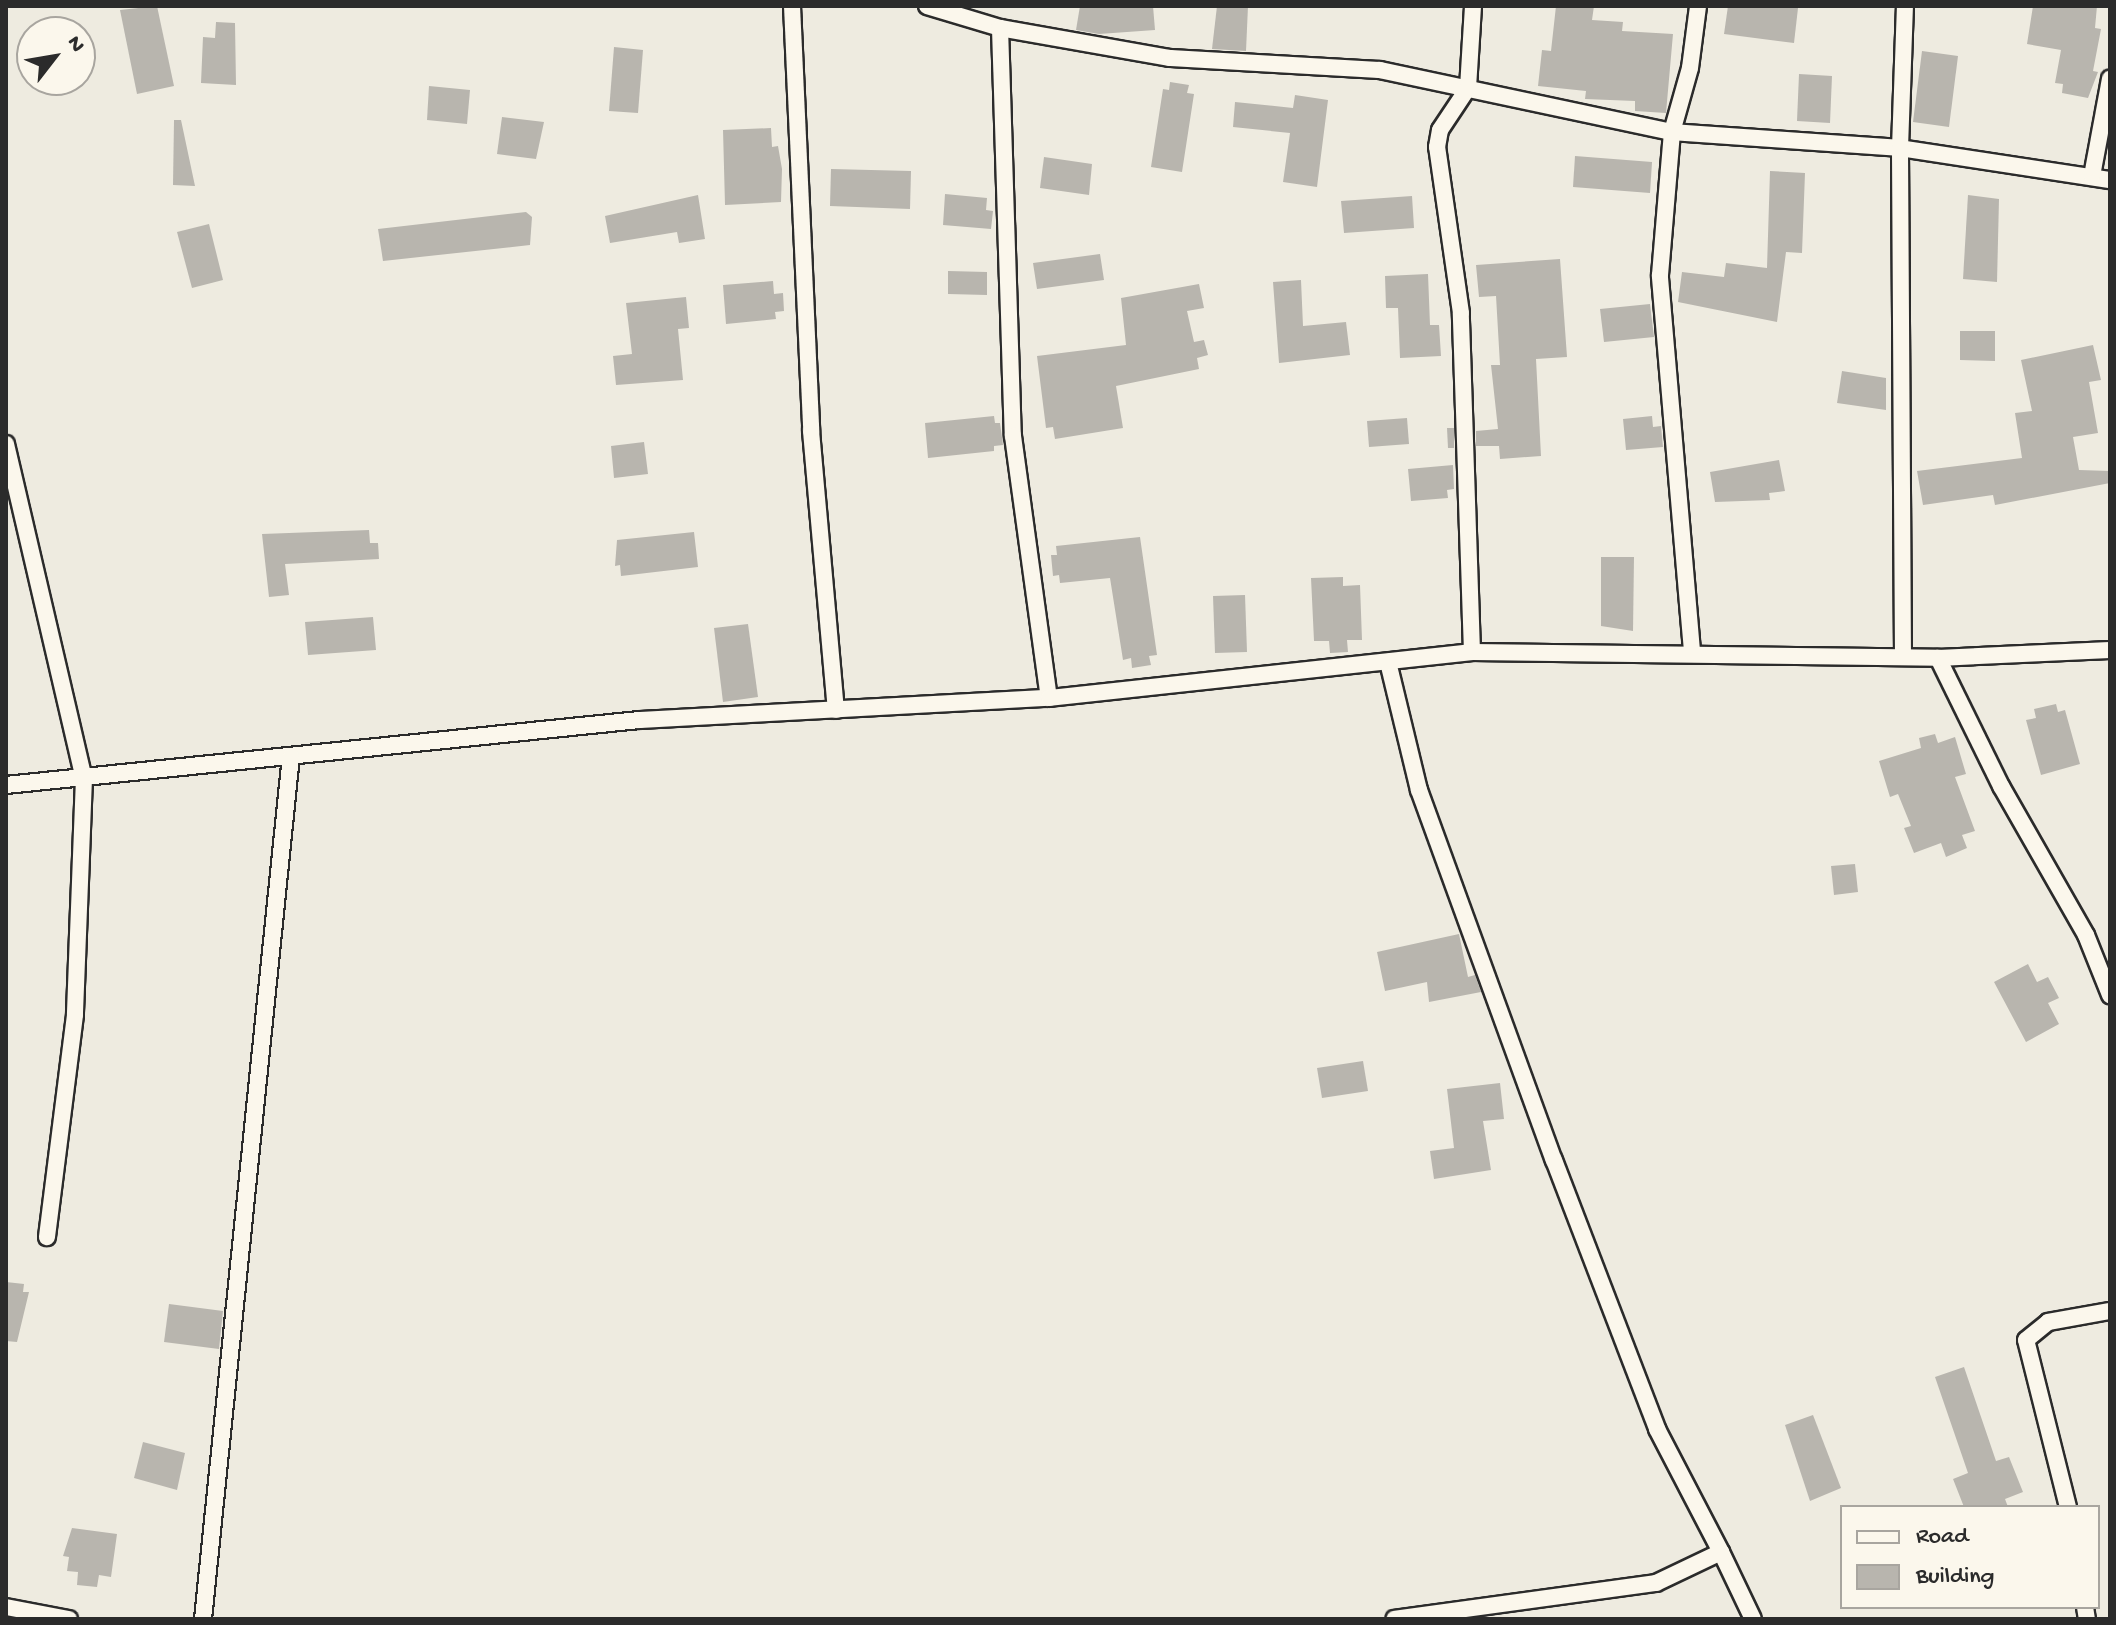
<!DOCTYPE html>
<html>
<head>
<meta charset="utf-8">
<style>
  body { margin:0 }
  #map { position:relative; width:2116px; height:1625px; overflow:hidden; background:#eeebe0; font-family:"Gochi Hand",sans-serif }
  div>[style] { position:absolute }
  .building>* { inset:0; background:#b8b5ae }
  .roads { filter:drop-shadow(2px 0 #2b2b2b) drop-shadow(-2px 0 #2b2b2b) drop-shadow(0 2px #2b2b2b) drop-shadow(0 -2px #2b2b2b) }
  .street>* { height:16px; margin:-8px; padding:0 8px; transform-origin:8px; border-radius:8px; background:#fbf7ec }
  span { translate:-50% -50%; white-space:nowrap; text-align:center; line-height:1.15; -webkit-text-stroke:6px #fbf7ec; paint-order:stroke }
  .frame { position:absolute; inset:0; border:8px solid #2b2b2b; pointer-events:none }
  .legend { position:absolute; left:1840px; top:1505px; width:260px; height:104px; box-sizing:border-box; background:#fbf7ec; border:2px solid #a8a59f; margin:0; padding:10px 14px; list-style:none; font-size:24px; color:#2b2b2b }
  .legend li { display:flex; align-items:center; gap:16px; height:40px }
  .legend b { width:40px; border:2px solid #a8a59f }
  .north { position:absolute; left:16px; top:16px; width:80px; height:80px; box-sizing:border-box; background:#fbf7ec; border:2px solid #a8a59f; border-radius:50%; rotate:59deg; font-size:22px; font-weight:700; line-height:32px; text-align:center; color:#2b2b2b }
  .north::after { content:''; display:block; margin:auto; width:28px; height:36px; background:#2b2b2b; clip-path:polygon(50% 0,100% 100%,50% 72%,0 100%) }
</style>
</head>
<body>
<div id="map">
  <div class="building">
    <div style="clip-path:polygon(157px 6px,174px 86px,137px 94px,120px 10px)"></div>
    <div style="clip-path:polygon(1080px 6px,1153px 6px,1155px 30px,1099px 34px,1076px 30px)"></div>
    <div style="clip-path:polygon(1217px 6px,1248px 6px,1246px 51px,1212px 49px)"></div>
    <div style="clip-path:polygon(1556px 6px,1594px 6px,1592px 20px,1623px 22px,1622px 31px,1673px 34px,1666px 113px,1635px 111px,1635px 101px,1585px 99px,1586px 91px,1538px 86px,1542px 50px,1551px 51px)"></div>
    <div style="clip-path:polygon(1728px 6px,1798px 8px,1794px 43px,1724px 34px)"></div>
    <div style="clip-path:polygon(2033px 6px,2097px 6px,2095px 28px,2101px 29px,2093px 71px,2098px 72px,2088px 98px,2062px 93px,2063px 84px,2055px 83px,2061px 50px,2027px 44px)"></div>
    <div style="clip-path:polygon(216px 22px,235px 23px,236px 85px,201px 83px,203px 37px,215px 38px)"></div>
    <div style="clip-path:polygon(614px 47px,643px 50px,638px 113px,609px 111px)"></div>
    <div style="clip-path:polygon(1922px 51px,1958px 56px,1949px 127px,1913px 122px)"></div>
    <div style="clip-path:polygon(1799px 74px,1832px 76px,1830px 123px,1797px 121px)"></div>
    <div style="clip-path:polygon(1170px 82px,1189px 85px,1187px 93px,1194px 94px,1182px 172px,1151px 167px,1163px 89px,1169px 90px)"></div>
    <div style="clip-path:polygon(429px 86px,470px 90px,467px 124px,427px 120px)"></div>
    <div style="clip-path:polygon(1295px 95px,1328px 100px,1317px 187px,1283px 182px,1290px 133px,1233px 127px,1235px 102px,1293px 108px)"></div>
    <div style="clip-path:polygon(502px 117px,544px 122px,536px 159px,497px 154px)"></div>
    <div style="clip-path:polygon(174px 120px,181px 120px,195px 186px,173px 185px)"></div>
    <div style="clip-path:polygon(771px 128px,772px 147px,778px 146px,782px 169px,781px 202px,725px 205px,723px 130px)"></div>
    <div style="clip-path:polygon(1575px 156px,1652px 162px,1650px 193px,1573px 187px)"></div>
    <div style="clip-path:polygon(1044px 157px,1092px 164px,1089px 195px,1040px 188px)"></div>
    <div style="clip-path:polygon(831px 169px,911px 171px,910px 209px,830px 206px)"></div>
    <div style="clip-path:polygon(1770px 171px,1805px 173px,1802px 253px,1786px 252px,1777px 322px,1678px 302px,1682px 272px,1724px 277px,1726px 263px,1767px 268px)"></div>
    <div style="clip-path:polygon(945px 194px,987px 198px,986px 210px,993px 211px,991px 229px,943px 225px)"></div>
    <div style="clip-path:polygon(698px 195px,705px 239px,679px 243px,677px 232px,610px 243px,605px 216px)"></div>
    <div style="clip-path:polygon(1968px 195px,1999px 199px,1997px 282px,1963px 279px)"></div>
    <div style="clip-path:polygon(1412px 196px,1414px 228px,1344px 233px,1341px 201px)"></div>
    <div style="clip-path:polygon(526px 212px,532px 217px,530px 245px,383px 261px,378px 229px)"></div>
    <div style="clip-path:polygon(209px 224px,223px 280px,192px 288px,177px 232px)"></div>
    <div style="clip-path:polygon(1100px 254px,1104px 280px,1037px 289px,1033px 263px)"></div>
    <div style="clip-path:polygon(1560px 259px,1567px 357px,1536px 359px,1541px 456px,1500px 459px,1499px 446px,1476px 446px,1476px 431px,1498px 429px,1491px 365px,1500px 365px,1496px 296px,1479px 297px,1476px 265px)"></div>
    <div style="clip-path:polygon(948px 271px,987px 272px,987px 295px,948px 294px)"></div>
    <div style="clip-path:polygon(1428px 274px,1430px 325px,1439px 325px,1441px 356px,1400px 358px,1398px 308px,1386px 308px,1385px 276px)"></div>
    <div style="clip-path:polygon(1301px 280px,1303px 326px,1346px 322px,1350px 355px,1279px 363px,1273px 282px)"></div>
    <div style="clip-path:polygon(773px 281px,774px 294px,783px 293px,784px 311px,775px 312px,776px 319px,726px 324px,723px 285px)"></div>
    <div style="clip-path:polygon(1199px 284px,1204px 308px,1187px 311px,1194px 342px,1204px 340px,1208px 355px,1197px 358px,1199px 369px,1116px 386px,1123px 428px,1055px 439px,1053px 427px,1046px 428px,1037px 356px,1126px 345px,1121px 298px)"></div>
    <div style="clip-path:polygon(686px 297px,689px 328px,678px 329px,683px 380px,616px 385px,613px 356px,632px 354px,626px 303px)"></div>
    <div style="clip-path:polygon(1650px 304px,1654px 337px,1604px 342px,1600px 309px)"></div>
    <div style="clip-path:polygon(1960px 331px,1995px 331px,1995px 361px,1960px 360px)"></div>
    <div style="clip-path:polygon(2093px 345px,2101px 380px,2089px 382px,2098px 433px,2073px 437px,2079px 470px,2110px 471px,2110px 483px,1995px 505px,1993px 495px,1923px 505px,1917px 471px,2022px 458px,2015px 413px,2032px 411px,2021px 360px)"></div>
    <div style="clip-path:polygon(1842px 371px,1886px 378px,1886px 410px,1837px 403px)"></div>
    <div style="clip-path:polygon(994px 416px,995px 423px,1000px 423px,1003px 445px,994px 446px,994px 451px,928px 458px,925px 423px)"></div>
    <div style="clip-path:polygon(1652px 416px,1653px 427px,1661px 426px,1663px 447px,1626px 450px,1623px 419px)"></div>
    <div style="clip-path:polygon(1407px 418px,1409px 444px,1369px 447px,1367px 421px)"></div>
    <div style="clip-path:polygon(1447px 428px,1454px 428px,1454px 448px,1448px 448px)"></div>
    <div style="clip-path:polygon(644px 442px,648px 474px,614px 478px,611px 446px)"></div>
    <div style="clip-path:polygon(1779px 460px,1785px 491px,1769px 493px,1770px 500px,1715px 502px,1710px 472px)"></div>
    <div style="clip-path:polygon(1453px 465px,1454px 489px,1447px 490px,1448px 498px,1411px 501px,1408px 469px)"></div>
    <div style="clip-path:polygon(369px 530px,370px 543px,378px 543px,379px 559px,285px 564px,289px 595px,269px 597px,262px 534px)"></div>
    <div style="clip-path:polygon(694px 532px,698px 567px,621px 576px,620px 565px,615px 566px,617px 540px)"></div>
    <div style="clip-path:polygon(1140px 537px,1157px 655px,1149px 656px,1151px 665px,1132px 668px,1131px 658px,1123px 660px,1110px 578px,1060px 583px,1059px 575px,1053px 576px,1051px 555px,1057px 555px,1056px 546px)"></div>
    <div style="clip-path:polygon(1601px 557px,1634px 557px,1633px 631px,1601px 626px)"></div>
    <div style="clip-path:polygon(1343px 577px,1343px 586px,1360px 585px,1362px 640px,1347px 640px,1348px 652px,1330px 653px,1329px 641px,1314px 641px,1311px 578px)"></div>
    <div style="clip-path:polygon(1245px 595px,1247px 652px,1215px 653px,1213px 596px)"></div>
    <div style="clip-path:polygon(373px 617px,376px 650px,308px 655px,305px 622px)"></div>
    <div style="clip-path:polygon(748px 624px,758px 697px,723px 702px,714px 628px)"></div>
    <div style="clip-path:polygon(2056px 704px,2058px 712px,2065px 710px,2080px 764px,2041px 775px,2026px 720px,2036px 718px,2034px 709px)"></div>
    <div style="clip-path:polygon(1935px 734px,1938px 743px,1955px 737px,1966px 774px,1955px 777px,1975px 831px,1962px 835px,1967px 848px,1946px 857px,1941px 843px,1914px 853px,1904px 828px,1911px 826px,1898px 794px,1890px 797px,1879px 761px,1921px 748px,1919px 738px)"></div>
    <div style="clip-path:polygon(1855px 864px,1858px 892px,1834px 895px,1831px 866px)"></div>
    <div style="clip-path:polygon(1459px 934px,1468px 977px,1475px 975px,1481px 992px,1429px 1002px,1427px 982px,1385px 991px,1377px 952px)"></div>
    <div style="clip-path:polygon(2028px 964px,2037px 982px,2048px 977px,2059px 998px,2048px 1003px,2059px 1024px,2026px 1042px,1994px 982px)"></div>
    <div style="clip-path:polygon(1363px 1061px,1368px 1091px,1322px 1098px,1317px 1068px)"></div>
    <div style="clip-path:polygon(1500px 1083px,1504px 1119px,1483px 1121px,1491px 1170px,1434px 1179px,1430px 1151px,1454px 1148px,1447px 1089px)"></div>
    <div style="clip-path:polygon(6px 1282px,24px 1284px,23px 1292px,29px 1292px,17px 1342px,6px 1341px)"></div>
    <div style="clip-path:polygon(169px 1304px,223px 1311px,219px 1349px,164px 1342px)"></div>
    <div style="clip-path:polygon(1964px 1367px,1996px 1461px,2009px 1457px,2023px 1492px,2005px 1499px,2008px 1507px,1964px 1507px,1953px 1479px,1968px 1473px,1935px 1377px)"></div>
    <div style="clip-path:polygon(1813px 1415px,1841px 1488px,1810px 1501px,1785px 1425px)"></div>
    <div style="clip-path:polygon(143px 1442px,185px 1453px,177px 1490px,134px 1478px)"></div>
    <div style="clip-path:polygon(72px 1528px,117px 1534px,111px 1577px,99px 1575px,97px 1587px,77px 1585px,78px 1572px,67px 1571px,69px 1557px,63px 1556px)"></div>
  </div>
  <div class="roads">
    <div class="street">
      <div style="left:792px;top:6px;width:425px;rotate:87.4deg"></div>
      <div style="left:811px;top:431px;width:280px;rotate:84.9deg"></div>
      <div style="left:927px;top:6px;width:76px;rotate:16.8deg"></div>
      <div style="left:1000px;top:28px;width:173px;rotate:10deg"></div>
      <div style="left:1170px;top:58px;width:210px;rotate:3.3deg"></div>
      <div style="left:1380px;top:70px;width:299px;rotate:12deg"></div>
      <div style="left:1672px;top:132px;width:229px;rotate:4deg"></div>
      <div style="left:1900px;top:148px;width:212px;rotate:8.7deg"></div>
      <div style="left:1000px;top:28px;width:408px;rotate:88.2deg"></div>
      <div style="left:1013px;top:436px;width:264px;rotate:82.2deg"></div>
      <div style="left:2092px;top:176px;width:99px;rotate:-79.5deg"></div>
      <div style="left:6px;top:444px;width:343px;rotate:76.9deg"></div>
      <div style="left:84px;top:778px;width:237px;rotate:92.2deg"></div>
      <div style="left:75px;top:1015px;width:224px;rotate:97.2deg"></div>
      <div style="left:1692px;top:651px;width:377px;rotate:-94.9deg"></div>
      <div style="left:1660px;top:275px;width:144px;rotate:-85.2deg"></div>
      <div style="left:1672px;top:132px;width:66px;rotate:-74.3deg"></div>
      <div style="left:1690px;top:68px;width:63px;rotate:-82.6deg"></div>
      <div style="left:1472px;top:652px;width:339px;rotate:-91.9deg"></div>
      <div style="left:1461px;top:313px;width:168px;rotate:-98.2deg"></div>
      <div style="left:1437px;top:147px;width:17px;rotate:-80deg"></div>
      <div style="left:1440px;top:130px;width:50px;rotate:-56.3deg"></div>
      <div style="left:1468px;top:88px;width:82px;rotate:-86.5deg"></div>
      <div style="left:1903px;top:657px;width:509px;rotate:-90.34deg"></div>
      <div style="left:1900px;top:148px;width:142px;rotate:-88deg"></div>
      <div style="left:1938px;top:658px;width:143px;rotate:63.8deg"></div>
      <div style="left:2001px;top:786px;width:172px;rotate:60.3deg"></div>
      <div style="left:2086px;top:935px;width:65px;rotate:68.2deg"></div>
      <div style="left:1388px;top:662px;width:132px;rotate:76.4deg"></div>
      <div style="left:1419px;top:790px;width:394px;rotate:70deg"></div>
      <div style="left:1554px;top:1160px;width:288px;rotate:69deg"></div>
      <div style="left:1657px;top:1429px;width:139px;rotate:62.5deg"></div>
      <div style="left:1721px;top:1552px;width:72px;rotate:154.5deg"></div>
      <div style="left:1656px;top:1583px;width:264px;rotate:172.2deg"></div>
      <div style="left:6px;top:785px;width:636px;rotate:-5.86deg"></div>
      <div style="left:639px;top:720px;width:411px;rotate:-3.1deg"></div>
      <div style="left:1049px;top:698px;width:425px;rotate:-6.2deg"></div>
      <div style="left:1472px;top:652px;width:466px;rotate:0.7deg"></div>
      <div style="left:1938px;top:658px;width:172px;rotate:-2.7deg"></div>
      <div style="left:2068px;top:1507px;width:172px;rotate:-104.1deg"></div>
      <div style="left:2026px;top:1340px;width:28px;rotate:-39deg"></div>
      <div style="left:2048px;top:1322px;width:63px;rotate:-10.1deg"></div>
      <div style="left:1721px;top:1552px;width:74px;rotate:64.5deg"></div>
      <div style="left:6px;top:1607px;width:64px;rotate:10.8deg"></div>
      <div style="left:2085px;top:1607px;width:12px;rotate:81deg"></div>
      <div style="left:203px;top:1619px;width:867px;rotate:-84.18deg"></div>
    </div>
  </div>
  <div class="frame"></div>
  <ul class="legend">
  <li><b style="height:10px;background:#fbf7ec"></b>Road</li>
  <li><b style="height:22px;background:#b8b5ae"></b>Building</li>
  </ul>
  <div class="north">N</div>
</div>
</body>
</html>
